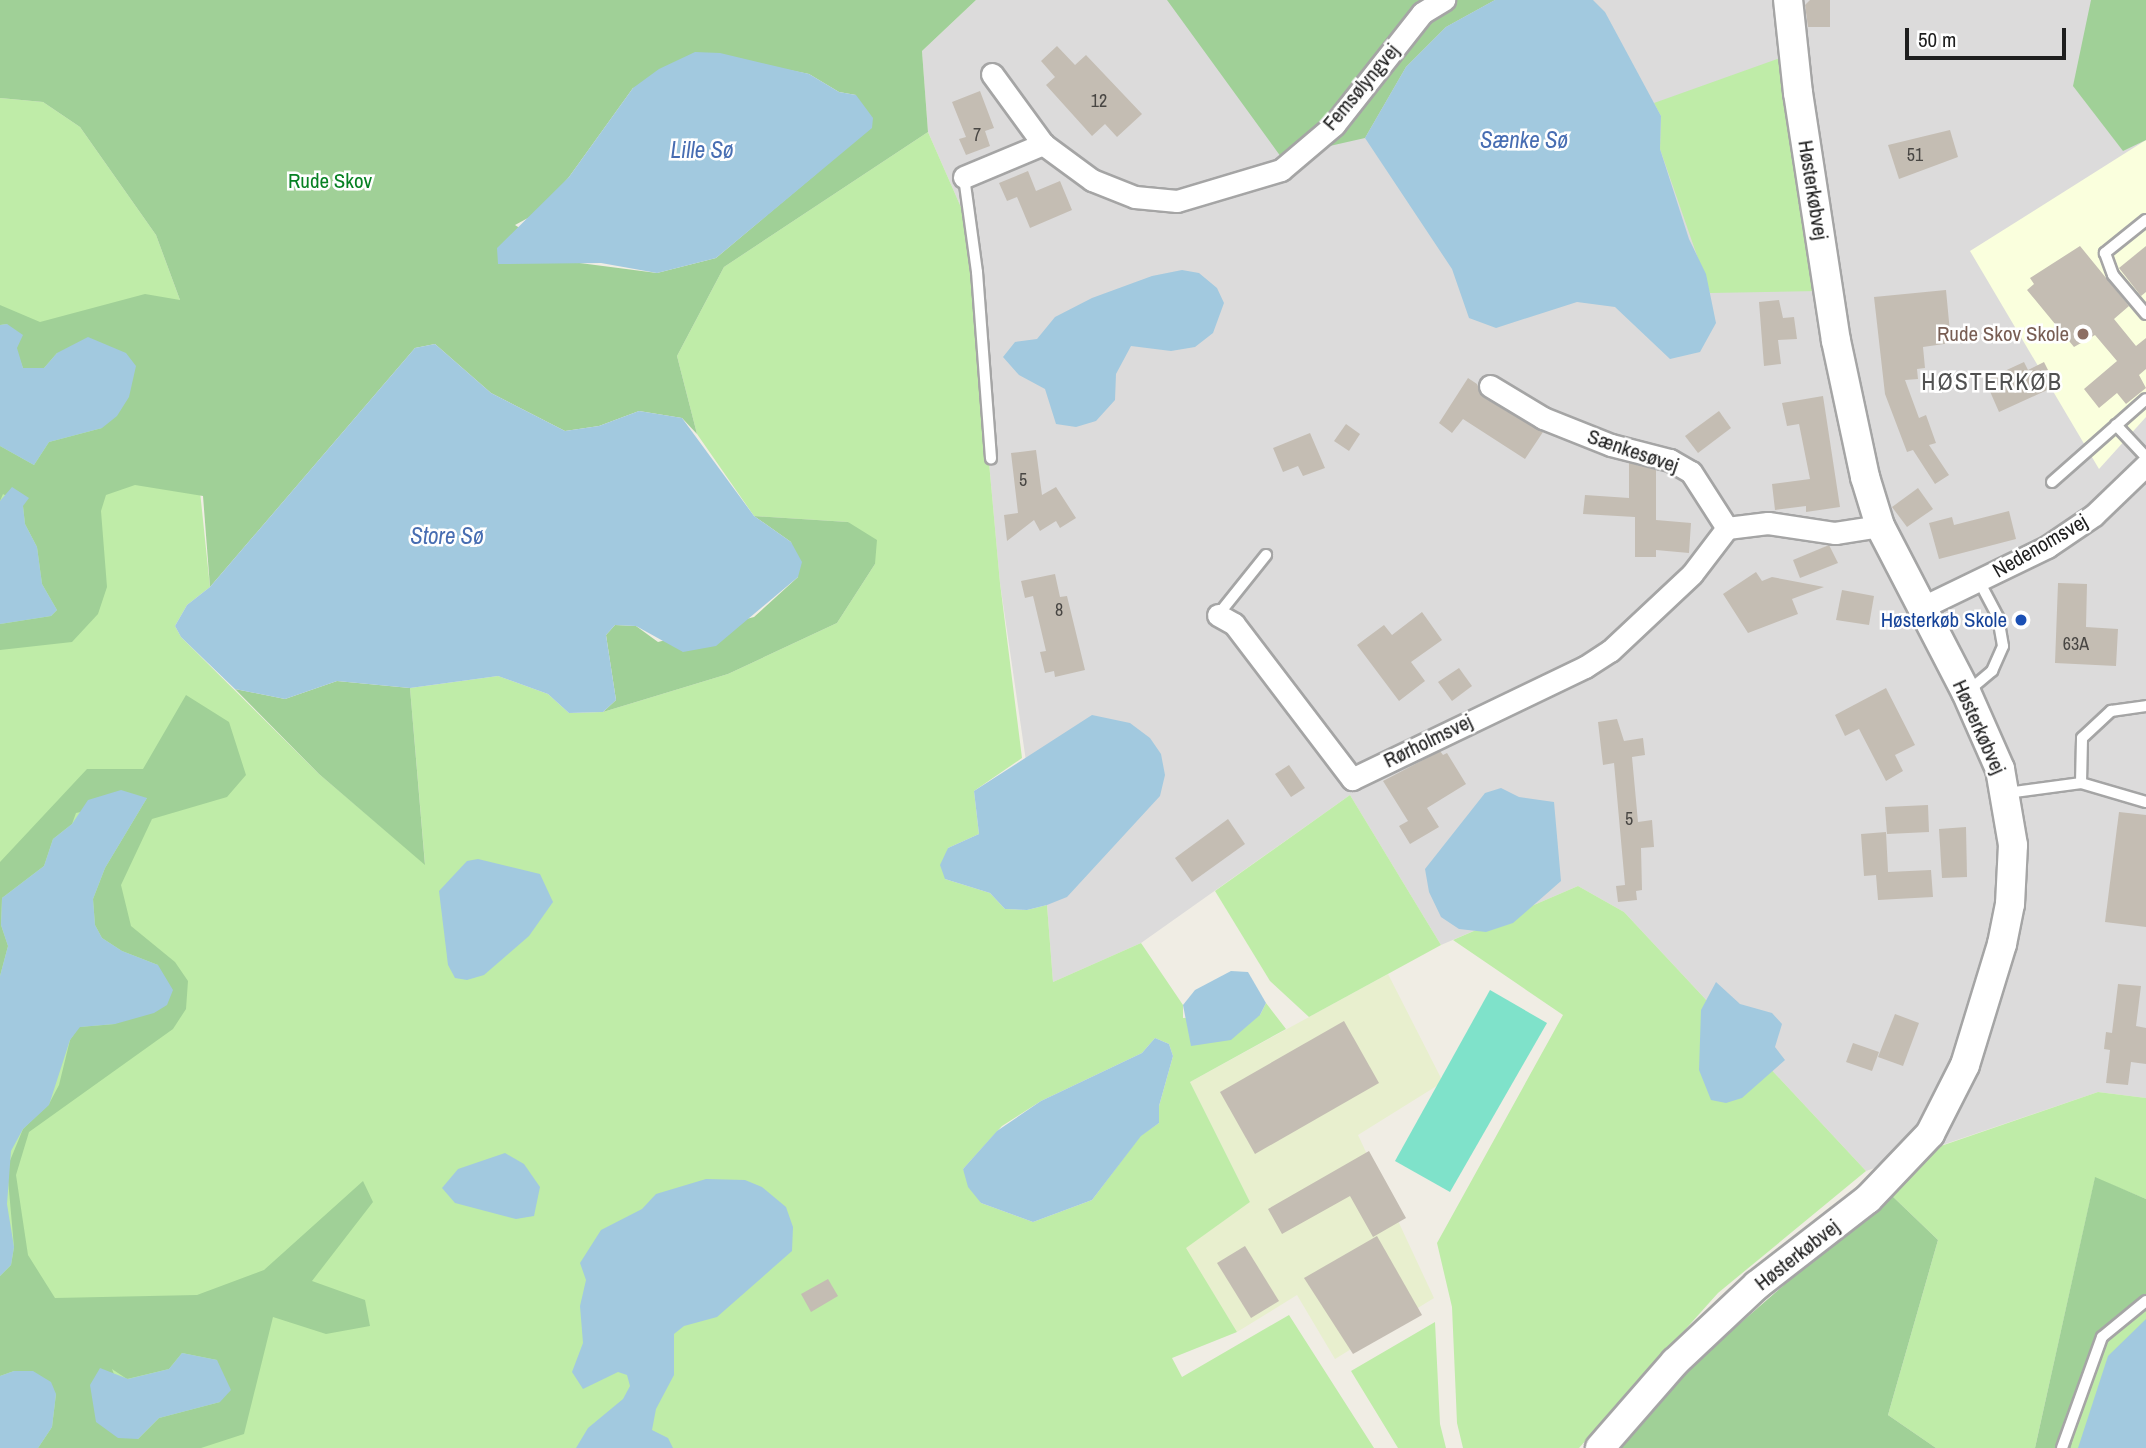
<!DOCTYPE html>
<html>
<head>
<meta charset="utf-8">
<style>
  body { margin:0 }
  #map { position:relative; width:2146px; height:1448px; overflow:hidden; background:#f0ede4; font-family:"Archivo Narrow",sans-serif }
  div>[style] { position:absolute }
  .residential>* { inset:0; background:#dcdbdb }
  .education>* { inset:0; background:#faffdd }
  .farmland>* { inset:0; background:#e8efce }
  .grass>* { inset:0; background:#bfeca8 }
  .forest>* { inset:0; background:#a0d097 }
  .pitch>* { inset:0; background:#7fe2ca }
  .water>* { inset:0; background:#a2c9df }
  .building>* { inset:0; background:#c4bdb3 }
  .roads { filter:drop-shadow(2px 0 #a5a5a5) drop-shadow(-2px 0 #a5a5a5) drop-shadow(0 2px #a5a5a5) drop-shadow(0 -2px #a5a5a5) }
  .service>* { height:10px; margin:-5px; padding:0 5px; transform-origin:5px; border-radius:5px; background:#fff }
  .minor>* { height:21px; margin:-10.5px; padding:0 10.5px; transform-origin:10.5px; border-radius:10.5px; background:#fff }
  .tertiary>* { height:28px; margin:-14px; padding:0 14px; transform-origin:14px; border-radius:14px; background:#fff }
  .dots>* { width:19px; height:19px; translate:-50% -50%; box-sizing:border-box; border:4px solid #fff; border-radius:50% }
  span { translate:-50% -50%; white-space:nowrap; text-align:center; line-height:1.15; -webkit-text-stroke:5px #fff; paint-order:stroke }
  .number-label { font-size:18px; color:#484643 }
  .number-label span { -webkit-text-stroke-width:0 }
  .street-label { font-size:21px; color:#1e1e1e }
  .park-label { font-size:21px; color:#078123 }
  .education-label { font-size:21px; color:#785e54 }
  .right { translate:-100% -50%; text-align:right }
  .transit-label { font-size:21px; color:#164399 }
  .water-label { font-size:23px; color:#476db2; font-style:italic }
  .quarter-label { font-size:24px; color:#515151; letter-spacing:2px }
  .scale { position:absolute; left:1905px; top:28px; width:161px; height:32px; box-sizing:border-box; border:4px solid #1e1e1e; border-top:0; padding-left:9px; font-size:21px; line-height:24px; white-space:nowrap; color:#1e1e1e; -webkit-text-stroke:5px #fff; paint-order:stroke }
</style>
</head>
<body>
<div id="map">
  <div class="residential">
    <div style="clip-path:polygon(976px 0,2146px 0,2146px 1098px,2098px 1092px,1866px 1171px,1624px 912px,1578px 886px,1441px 945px,1350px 795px,1141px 943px,1053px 982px,1047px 905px,1000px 583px,967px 221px,928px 132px,922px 51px)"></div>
  </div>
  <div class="education">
    <div style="clip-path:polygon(2146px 140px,2146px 417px,2099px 469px,1970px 251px)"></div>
  </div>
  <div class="farmland">
    <div style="clip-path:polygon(1388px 974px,1443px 1082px,1358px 1135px,1434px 1298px,1335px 1359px,1297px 1295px,1237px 1332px,1185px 1248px,1250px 1202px,1190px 1082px)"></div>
  </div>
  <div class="grass">
    <div style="clip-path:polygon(1783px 57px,1818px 291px,1710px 293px,1660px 149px,1661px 116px,1654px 103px)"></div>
    <div style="clip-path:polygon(evenodd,0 98px,43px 102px,80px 127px,156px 235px,180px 300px,210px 587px,187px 605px,175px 626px,181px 637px,319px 774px,425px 864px,410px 688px,498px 676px,548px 694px,569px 713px,603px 712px,728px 674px,837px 623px,875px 564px,848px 522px,754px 516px,697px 434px,677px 356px,724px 267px,928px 132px,967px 221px,1000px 583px,1022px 758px,974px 791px,979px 834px,948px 848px,945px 879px,990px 893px,1005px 909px,1027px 910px,1047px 905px,1053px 982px,1141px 943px,1183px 1005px,1183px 1018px,1260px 1015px,1266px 1003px,1286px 1029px,1190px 1082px,1250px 1202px,1186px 1248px,1237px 1332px,1172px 1358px,1182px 1377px,1289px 1315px,1374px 1448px,0 1448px,0 98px,1155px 1038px,1169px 1044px,1173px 1056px,1159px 1106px,1159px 1123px,1141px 1135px,1092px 1200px,1033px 1222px,981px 1203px,963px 1169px,1002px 1126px,1041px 1101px,1142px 1053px,1155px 1038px)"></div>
    <div style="clip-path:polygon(1350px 795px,1441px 945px,1309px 1017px,1270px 981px,1215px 891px)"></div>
    <div style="clip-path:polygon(1578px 886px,1624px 912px,1866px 1171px,1718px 1293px,1579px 1448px,1463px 1448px,1457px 1423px,1452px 1307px,1437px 1243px,1563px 1015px,1453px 940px)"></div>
    <div style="clip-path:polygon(2098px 1092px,2146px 1098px,2146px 1199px,2095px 1178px,2035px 1448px,1936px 1448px,1888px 1415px,1938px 1240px,1889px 1193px,1938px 1147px)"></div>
    <div style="clip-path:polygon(2146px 1295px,2146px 1448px,2071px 1448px,2097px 1334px)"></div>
    <div style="clip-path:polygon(1435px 1322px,1440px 1424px,1446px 1448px,1398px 1448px,1351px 1371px)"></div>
  </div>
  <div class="forest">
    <div style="clip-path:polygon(evenodd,0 0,976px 0,922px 51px,928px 132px,724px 267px,677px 356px,697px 434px,682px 418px,639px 411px,599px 426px,565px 431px,491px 393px,435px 344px,415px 348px,210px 587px,203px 496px,135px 485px,106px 495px,101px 511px,107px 587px,98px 614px,72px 642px,0 650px,0 624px,51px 616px,57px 610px,42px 584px,37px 547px,25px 524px,23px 506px,3px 494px,0 501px,0 446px,34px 465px,49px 442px,102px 428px,57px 353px,44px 368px,23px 368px,7px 324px,0 325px,0 305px,40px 322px,145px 294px,180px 300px,156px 235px,80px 127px,43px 102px,0 98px,0 0,764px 65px,809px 74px,839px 92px,856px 95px,816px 174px,716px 258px,657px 273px,572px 262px,515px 225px,539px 212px,569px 177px,633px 88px,764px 65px)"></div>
    <div style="clip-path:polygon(1167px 0,1495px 0,1446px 27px,1406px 67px,1365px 138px,1281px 157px)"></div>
    <div style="clip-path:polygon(2091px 0,2146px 0,2146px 140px,2123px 151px,2073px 86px)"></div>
    <div style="clip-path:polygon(754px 516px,848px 522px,877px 540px,875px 564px,837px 623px,728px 674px,603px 712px,616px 700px,606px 635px,615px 625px,636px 626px,658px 642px,754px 617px,798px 577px,791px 542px)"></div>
    <div style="clip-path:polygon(337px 681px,410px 688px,425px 865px,319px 774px,235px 689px,285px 699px)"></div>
    <div style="clip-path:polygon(evenodd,186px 695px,229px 722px,246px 775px,227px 797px,152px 819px,121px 885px,131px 926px,175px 962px,188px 981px,186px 1009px,173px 1029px,29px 1132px,16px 1175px,28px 1255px,55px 1298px,197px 1295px,264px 1270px,363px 1181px,373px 1202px,312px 1281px,365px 1300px,370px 1326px,326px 1334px,273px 1317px,244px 1434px,201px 1448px,38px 1448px,52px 1427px,56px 1394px,14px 1371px,0 1376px,0 1276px,11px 1265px,14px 1247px,7px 1168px,23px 1129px,49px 1104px,59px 1085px,70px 1040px,79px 1027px,115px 1024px,158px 965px,122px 951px,102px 938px,95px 925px,93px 899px,105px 868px,147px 798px,76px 813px,72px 824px,53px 839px,44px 866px,2px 898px,1px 925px,8px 946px,0 976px,0 862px,87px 769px,143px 769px,186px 695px,182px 1353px,217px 1360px,220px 1402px,159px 1418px,138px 1439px,112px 1369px,127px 1379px,169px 1369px,182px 1353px)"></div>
    <div style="clip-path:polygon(2095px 1177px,2146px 1199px,2146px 1295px,2097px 1334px,2071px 1448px,2035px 1448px)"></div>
    <div style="clip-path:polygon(1889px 1193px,1938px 1240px,1888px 1415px,1936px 1448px,1616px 1448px,1689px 1368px)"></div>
  </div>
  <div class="pitch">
    <div style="clip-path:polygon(1490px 990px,1547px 1023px,1450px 1192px,1395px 1161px)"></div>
  </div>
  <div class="water">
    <div style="clip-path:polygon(1495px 0,1593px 0,1605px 12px,1661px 116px,1660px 149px,1689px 239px,1706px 274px,1716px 323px,1700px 352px,1670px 359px,1615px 307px,1577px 302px,1496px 328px,1469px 318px,1452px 269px,1365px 138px,1406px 67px,1446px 27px)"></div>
    <div style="clip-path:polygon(695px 52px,720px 53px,809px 74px,839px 92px,856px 95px,873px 118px,872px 128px,716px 258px,657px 273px,601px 263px,498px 264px,497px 248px,569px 177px,633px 88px,659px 69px)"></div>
    <div style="clip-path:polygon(1182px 270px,1199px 273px,1217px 288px,1224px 303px,1213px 333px,1195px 347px,1171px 351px,1131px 346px,1116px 374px,1115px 400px,1096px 421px,1076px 427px,1056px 424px,1045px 389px,1019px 375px,1003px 357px,1015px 342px,1037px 339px,1055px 317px,1092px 298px,1152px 276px)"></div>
    <div style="clip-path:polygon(7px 324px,23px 335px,17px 348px,23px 368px,44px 368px,57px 353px,88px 337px,126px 353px,136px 366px,129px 397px,117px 416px,102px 428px,49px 442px,34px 465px,0 446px,0 325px)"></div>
    <div style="clip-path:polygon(435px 344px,491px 393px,565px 431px,599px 426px,639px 411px,682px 418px,754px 516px,791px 542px,802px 562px,798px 577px,716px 646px,683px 652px,636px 626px,615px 625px,606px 635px,616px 700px,603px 712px,569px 713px,548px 694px,498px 676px,410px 688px,337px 681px,285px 699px,235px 689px,181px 637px,175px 626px,187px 605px,210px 587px,415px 348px)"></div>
    <div style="clip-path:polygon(12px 487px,29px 498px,23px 506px,25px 524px,37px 547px,42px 584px,57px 610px,51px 616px,0 624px,0 501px)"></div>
    <div style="clip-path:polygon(1092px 715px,1130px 723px,1150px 738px,1161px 754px,1165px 775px,1160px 796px,1067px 897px,1047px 905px,1027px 910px,1005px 909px,990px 893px,945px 879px,940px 865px,948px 848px,979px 834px,974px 791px)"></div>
    <div style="clip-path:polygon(1501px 788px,1519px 797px,1554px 802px,1561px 881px,1513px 923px,1486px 932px,1459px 929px,1441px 917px,1429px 892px,1425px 869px,1485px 793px)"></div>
    <div style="clip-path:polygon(121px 790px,147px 798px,105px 868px,93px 899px,95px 925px,102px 938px,122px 951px,158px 965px,173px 990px,167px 1005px,154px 1013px,115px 1024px,80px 1027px,70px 1040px,49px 1105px,23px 1129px,11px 1151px,7px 1204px,14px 1247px,11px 1265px,0 1276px,0 976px,8px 946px,1px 925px,2px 898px,44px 866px,53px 839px,72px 824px,88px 800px)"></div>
    <div style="clip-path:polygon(478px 859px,540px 874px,553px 902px,529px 936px,484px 975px,467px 980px,455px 978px,448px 965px,439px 891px,467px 861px)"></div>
    <div style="clip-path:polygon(1231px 971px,1248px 972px,1266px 1003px,1260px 1015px,1231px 1040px,1191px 1046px,1183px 1005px,1195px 990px)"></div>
    <div style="clip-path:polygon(1716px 982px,1740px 1004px,1772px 1013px,1782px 1024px,1775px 1047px,1785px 1060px,1742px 1098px,1726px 1103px,1711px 1100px,1699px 1070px,1701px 1010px)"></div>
    <div style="clip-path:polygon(1155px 1038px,1169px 1044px,1173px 1056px,1159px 1106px,1159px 1123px,1141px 1136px,1092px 1200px,1033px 1222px,981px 1203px,968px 1187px,963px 1169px,997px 1131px,1041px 1101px,1142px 1053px)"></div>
    <div style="clip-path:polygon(505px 1153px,524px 1164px,540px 1187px,534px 1216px,516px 1219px,455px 1203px,442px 1188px,458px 1169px)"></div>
    <div style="clip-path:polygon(706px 1179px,745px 1180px,762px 1187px,786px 1207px,793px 1227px,792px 1251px,717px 1317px,684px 1326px,674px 1334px,674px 1375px,656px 1409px,652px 1430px,668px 1438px,673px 1448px,576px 1448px,588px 1428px,623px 1399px,630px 1386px,627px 1375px,618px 1372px,583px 1389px,572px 1372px,583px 1343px,580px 1306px,586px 1280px,580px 1263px,601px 1230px,642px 1209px,656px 1194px)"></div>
    <div style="clip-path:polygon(2146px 1319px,2146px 1448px,2078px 1448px,2108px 1356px)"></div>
    <div style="clip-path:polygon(182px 1353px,217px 1360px,231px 1390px,220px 1402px,159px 1418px,138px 1439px,118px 1438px,96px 1422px,90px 1385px,100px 1368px,128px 1379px,169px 1369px)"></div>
    <div style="clip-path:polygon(14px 1371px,33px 1371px,51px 1382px,56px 1394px,52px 1427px,38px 1448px,0 1448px,0 1376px)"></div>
  </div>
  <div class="building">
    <div style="clip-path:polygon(1810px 0,1830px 0,1830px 27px,1808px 27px,1805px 5px)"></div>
    <div style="clip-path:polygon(1057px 46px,1075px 65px,1086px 55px,1142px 114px,1117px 137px,1105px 124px,1092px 136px,1046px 85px,1055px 77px,1041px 61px)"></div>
    <div style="clip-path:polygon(980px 91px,994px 128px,985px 131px,990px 146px,966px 155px,959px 139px,966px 137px,952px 102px)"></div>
    <div style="clip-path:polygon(1950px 130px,1958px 157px,1899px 179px,1888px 145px)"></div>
    <div style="clip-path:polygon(1028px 171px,1036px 191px,1060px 181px,1072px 210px,1030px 228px,1017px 197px,1007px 201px,999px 183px)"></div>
    <div style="clip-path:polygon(2080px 246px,2129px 306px,2114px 319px,2136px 346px,2146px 338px,2146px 369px,2139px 375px,2146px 388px,2126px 404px,2117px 393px,2099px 408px,2084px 389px,2117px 361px,2095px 335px,2074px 347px,2027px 290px,2034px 284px,2030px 278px)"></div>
    <div style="clip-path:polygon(2146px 246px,2146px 292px,2141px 296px,2119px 268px)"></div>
    <div style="clip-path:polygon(1946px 290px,1951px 343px,1923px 347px,1925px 368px,1917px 369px,1918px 379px,1905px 380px,1919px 418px,1926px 415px,1936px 443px,1929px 445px,1949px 475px,1935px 484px,1913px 450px,1907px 452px,1885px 394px,1874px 297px)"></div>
    <div style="clip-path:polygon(1779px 300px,1783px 318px,1794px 317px,1797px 339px,1778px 340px,1781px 364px,1764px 366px,1759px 302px)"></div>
    <div style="clip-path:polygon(2024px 362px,2028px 370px,2044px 362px,2056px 386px,1999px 412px,1985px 380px)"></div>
    <div style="clip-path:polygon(1468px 378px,1477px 384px,1483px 397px,1543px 432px,1525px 459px,1463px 419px,1452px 433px,1439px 423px)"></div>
    <div style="clip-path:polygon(1823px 396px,1840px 507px,1806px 512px,1806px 506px,1775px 510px,1772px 484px,1810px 479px,1799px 424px,1787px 426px,1782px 403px)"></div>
    <div style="clip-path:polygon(1719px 411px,1731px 428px,1698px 453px,1685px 436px)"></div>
    <div style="clip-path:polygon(1346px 424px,1360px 434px,1349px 451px,1334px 441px)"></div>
    <div style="clip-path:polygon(1310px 433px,1325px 468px,1303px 476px,1298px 466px,1283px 472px,1273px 448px)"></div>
    <div style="clip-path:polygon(1036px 450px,1042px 495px,1056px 487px,1076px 518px,1060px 528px,1056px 521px,1040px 531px,1034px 520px,1007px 541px,1004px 515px,1018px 513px,1011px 453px)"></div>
    <div style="clip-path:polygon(1629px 463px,1656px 470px,1656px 520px,1691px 523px,1689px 553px,1656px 550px,1656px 557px,1635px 557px,1635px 517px,1583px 514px,1585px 495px,1629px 498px)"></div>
    <div style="clip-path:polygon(1918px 488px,1933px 509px,1907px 527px,1892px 507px)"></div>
    <div style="clip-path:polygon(2009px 511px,2016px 539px,1939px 559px,1929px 523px,1952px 517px,1954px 525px)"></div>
    <div style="clip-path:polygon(1829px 545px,1838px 563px,1800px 578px,1793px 560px)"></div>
    <div style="clip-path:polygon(1756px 572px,1762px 581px,1772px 577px,1824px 587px,1792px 599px,1798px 614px,1748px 633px,1723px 594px)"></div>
    <div style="clip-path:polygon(1055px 574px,1060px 597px,1067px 596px,1085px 670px,1055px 677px,1054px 671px,1045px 673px,1040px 652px,1046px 651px,1033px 596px,1025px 598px,1021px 581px)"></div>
    <div style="clip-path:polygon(2058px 583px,2087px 584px,2086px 627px,2118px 629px,2116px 666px,2055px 663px)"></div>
    <div style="clip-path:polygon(1842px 590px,1874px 596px,1869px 625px,1836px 620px)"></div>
    <div style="clip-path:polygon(1422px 612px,1442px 640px,1411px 662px,1425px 681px,1399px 701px,1357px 645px,1384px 625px,1392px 635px)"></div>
    <div style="clip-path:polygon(1459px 668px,1472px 686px,1452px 701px,1438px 682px)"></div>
    <div style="clip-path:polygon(1886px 688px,1915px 745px,1895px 755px,1903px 771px,1886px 781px,1859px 729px,1845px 736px,1835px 715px)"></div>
    <div style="clip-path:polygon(1617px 719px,1624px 741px,1643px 738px,1645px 755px,1632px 757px,1638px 822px,1652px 820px,1654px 847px,1641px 848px,1642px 890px,1636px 891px,1637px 900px,1618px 902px,1616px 886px,1625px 885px,1614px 763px,1603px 765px,1598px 722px)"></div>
    <div style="clip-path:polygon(1440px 751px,1443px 755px,1447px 753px,1466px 784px,1427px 808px,1439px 827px,1410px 844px,1399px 826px,1408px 821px,1383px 781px)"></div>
    <div style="clip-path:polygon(1289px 765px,1305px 788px,1291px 797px,1275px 774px)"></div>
    <div style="clip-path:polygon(1928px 805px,1929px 832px,1887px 834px,1885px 807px)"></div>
    <div style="clip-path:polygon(2119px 812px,2146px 815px,2146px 927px,2105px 922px)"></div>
    <div style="clip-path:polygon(1228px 819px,1245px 844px,1192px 882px,1175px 858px)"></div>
    <div style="clip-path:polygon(1966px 827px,1967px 877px,1942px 878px,1939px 829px)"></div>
    <div style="clip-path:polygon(1886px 832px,1888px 872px,1931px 870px,1933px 897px,1878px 900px,1876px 875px,1864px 876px,1861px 834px)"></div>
    <div style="clip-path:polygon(2118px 984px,2141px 986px,2136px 1026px,2146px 1028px,2146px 1064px,2131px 1062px,2128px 1085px,2106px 1083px,2110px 1050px,2104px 1049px,2106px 1032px,2112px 1033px)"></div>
    <div style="clip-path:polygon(1895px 1014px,1919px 1023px,1903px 1066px,1878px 1057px)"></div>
    <div style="clip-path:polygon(1344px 1021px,1379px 1083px,1255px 1154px,1220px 1092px)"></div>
    <div style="clip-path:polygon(1853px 1043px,1879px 1052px,1872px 1071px,1846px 1062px)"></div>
    <div style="clip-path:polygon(1369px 1151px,1406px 1218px,1373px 1237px,1350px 1196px,1282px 1234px,1268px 1209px)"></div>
    <div style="clip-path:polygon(1377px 1236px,1422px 1315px,1353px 1354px,1304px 1278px)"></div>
    <div style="clip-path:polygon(1245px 1246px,1279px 1301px,1251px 1318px,1217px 1263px)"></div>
    <div style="clip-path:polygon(828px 1279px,838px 1296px,811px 1312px,801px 1294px)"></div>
  </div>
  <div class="roads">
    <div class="service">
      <div style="left:964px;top:177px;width:96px;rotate:82.2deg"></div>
      <div style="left:977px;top:272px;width:187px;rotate:85.7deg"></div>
      <div style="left:2146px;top:220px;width:53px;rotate:141.2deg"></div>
      <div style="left:2105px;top:253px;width:23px;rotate:70deg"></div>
      <div style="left:2113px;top:275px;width:51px;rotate:49.8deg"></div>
      <div style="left:2116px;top:425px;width:44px;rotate:46.8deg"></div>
      <div style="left:2052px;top:482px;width:125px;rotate:-41.4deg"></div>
      <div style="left:1218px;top:615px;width:77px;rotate:-51.3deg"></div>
      <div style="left:1967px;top:692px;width:33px;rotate:-40deg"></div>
      <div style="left:1992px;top:671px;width:27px;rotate:-66deg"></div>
      <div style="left:2003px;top:646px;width:29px;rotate:-100deg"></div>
      <div style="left:1998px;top:617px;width:41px;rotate:-117.8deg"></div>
      <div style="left:2081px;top:783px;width:45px;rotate:-88.7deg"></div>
      <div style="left:2082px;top:738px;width:40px;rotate:-43deg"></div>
      <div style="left:2111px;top:711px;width:35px;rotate:-8deg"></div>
      <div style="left:2007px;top:793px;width:75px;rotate:-7.7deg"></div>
      <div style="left:2081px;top:783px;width:68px;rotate:16.3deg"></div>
      <div style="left:2062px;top:1448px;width:118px;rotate:-70.2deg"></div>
      <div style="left:2102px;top:1337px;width:57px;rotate:-39.3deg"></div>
    </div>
    <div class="minor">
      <div style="left:992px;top:74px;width:87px;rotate:53.9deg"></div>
      <div style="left:1043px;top:144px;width:61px;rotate:36.3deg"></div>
      <div style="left:1092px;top:180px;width:46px;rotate:21.6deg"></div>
      <div style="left:1135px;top:197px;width:42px;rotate:5.4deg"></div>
      <div style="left:1177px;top:201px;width:109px;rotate:-16.6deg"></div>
      <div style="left:1281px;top:170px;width:70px;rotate:-40.3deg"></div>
      <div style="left:1334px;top:125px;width:142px;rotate:-51.8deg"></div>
      <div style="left:1422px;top:13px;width:26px;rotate:-31deg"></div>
      <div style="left:964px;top:177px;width:86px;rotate:-22.7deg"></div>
      <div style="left:1490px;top:386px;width:62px;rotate:31.1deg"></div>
      <div style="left:1543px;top:418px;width:73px;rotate:21.7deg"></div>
      <div style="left:1611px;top:445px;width:61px;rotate:14.3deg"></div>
      <div style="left:1670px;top:460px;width:24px;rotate:30deg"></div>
      <div style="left:1691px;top:472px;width:67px;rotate:57.3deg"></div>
      <div style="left:1727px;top:528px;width:41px;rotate:-7deg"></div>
      <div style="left:1768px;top:523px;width:68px;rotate:8.5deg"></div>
      <div style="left:1835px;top:533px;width:46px;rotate:-8.8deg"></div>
      <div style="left:1921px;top:608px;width:140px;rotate:-25.8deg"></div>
      <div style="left:2047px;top:547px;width:57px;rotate:-34.2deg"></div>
      <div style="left:2094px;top:515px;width:72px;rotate:-43.9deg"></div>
      <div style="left:1218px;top:615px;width:18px;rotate:29deg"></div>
      <div style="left:1234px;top:624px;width:195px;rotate:52.7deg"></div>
      <div style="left:1352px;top:779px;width:259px;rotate:-25.7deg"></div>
      <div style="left:1585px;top:667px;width:30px;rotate:-33deg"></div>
      <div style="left:1610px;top:651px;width:112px;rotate:-43.2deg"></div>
      <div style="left:1692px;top:574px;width:58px;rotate:-52.7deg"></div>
    </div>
    <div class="tertiary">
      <div style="left:1600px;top:1448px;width:114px;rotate:-48.9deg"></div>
      <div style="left:1675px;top:1362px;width:112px;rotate:-43.2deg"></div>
      <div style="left:1757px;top:1285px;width:140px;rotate:-37.8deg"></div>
      <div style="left:1868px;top:1199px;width:90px;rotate:-46.4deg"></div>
      <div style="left:1930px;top:1134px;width:77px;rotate:-63.1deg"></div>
      <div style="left:1965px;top:1065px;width:127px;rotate:-73deg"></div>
      <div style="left:2002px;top:944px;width:41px;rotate:-78.7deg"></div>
      <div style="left:2010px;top:904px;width:59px;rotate:-87.1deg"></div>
      <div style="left:2013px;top:845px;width:77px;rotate:-99.7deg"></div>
      <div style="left:2000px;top:769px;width:84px;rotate:-113.8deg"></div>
      <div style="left:1966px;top:692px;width:187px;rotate:-117.4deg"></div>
      <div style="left:1880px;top:526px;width:51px;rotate:-107deg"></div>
      <div style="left:1865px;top:477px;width:139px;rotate:-102deg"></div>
      <div style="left:1836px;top:341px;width:251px;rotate:-98.7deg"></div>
      <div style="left:1798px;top:93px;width:94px;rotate:-96.1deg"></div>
    </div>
  </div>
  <div class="dots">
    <div style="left:2083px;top:334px;background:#8d6e63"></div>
    <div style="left:2021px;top:620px;background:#1a4fb4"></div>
  </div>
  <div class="number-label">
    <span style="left:1099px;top:101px">12</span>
    <span style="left:977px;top:135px">7</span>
    <span style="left:1915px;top:155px">51</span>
    <span style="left:1023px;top:480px">5</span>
    <span style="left:1059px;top:610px">8</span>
    <span style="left:2076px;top:644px">63A</span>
    <span style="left:1629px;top:819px">5</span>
  </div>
  <div class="street-label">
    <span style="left:1361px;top:87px;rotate:-50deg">Femsølyngvej</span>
    <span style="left:1813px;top:190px;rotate:81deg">Høsterkøbvej</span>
    <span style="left:1633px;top:451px;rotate:19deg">Sænkesøvej</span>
    <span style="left:2040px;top:546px;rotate:-30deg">Nedenomsvej</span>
    <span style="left:1979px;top:727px;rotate:66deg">Høsterkøbvej</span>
    <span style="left:1428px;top:741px;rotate:-26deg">Rørholmsvej</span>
    <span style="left:1797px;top:1255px;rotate:-38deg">Høsterkøbvej</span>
  </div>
  <div class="park-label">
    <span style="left:330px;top:181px">Rude Skov</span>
  </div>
  <div class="education-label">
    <span class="right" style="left:2069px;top:334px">Rude Skov Skole</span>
  </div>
  <div class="transit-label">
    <span class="right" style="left:2007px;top:620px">Høsterkøb Skole</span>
  </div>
  <div class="water-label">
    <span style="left:1524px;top:140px">Sænke Sø</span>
    <span style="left:702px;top:150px">Lille Sø</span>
    <span style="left:447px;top:536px">Store Sø</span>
  </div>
  <div class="quarter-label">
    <span style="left:1992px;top:382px">HØSTERKØB</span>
  </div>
  <div class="scale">50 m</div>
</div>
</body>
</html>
